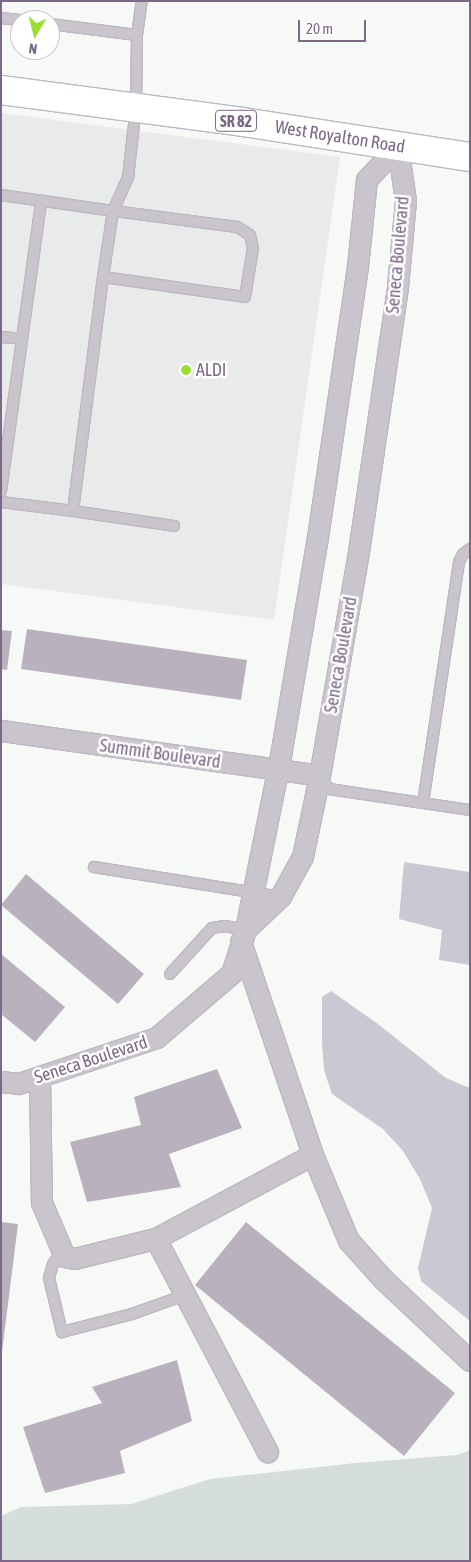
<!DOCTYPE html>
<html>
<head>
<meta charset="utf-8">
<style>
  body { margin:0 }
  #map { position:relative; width:471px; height:1562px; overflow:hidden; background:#f7f9f7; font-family:"Asap Condensed",sans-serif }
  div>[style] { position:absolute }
  .built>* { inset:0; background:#e9eaea }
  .green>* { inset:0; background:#d6dedc }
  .water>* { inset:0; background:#cbc7d3 }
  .building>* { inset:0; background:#b9b2be }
  .roads { filter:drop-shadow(1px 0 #bdb8c0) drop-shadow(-1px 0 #bdb8c0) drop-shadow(0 1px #bdb8c0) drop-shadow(0 -1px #bdb8c0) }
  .service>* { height:10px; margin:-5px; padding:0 5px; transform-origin:5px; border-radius:5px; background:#cac5cc }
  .minor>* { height:20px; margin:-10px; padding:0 10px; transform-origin:10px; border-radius:10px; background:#cac5cc }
  .primary>* { height:28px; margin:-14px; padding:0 14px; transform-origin:14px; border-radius:14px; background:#fff }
  .dots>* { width:14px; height:14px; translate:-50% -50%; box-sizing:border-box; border:2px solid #fff; border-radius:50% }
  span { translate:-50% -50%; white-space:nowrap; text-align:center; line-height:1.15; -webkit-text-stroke:5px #fff; paint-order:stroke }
  .shield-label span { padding:1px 4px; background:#fff; border:1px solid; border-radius:4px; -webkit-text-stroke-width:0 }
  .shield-label { font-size:16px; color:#7c6987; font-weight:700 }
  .street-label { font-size:18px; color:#7c6987 }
  .poi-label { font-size:18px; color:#7c6987 }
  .left { translate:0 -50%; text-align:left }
  .frame { position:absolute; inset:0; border:2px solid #7c6987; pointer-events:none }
  .north { position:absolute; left:10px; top:10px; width:50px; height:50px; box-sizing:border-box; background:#fff; border:1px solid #cbc3cf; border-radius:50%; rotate:188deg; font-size:14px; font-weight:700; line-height:20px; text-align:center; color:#7c6987 }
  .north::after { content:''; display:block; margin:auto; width:18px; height:22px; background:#98df31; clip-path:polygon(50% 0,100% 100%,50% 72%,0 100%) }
  .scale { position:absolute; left:298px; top:20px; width:68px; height:22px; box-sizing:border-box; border:2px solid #7c6987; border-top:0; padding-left:6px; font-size:15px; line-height:18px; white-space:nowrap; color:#7c6987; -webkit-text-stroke:4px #fff; paint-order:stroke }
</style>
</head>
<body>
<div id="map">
  <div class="built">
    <div style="clip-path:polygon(1px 113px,340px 157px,274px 620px,1px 584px)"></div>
  </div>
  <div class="green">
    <div style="clip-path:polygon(470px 1450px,470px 1561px,1px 1561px,1px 1516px,21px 1507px,131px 1504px,210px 1479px,355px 1463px,457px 1455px)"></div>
  </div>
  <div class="water">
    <div style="clip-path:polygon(404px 862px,470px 872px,470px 965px,439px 960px,442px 930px,399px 919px)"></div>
    <div style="clip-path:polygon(331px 991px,378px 1024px,446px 1078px,470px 1088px,470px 1321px,421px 1281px,418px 1268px,432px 1208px,420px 1179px,403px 1151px,383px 1129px,332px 1094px,324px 1070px,322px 1042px,322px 997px)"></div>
  </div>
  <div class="building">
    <div style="clip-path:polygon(27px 629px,247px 660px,241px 700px,21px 669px)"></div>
    <div style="clip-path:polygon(1px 630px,12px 631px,7px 670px,1px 669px)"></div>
    <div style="clip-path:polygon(26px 874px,144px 974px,118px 1004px,1px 905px)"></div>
    <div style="clip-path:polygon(1px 954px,65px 1007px,35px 1042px,1px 1014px)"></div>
    <div style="clip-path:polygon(217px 1069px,242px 1128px,169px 1154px,181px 1187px,87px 1202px,70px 1142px,141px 1125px,134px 1097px)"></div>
    <div style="clip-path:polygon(1px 1222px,18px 1224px,2px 1352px,1px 1352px)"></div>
    <div style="clip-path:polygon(246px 1222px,455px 1393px,404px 1456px,195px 1285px)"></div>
    <div style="clip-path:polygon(177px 1360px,192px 1421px,120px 1451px,125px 1473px,45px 1493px,23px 1427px,102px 1403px,92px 1387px)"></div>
  </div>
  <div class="roads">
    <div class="service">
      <div style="left:1px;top:18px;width:19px;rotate:6deg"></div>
      <div style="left:137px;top:35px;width:34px;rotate:-82deg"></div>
      <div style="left:1px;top:195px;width:113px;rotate:8.1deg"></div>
      <div style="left:113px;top:211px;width:67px;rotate:98.6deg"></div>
      <div style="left:1px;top:337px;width:21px;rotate:5deg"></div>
      <div style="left:1px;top:491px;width:292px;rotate:-82.1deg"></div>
      <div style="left:1px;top:502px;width:73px;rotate:7.1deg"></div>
      <div style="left:73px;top:511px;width:236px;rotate:-82.7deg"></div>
      <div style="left:103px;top:277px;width:143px;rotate:8deg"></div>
      <div style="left:245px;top:297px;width:50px;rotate:-80.7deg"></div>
      <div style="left:253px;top:248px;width:13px;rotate:-103deg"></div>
      <div style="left:250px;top:235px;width:15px;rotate:-148deg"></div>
      <div style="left:237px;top:227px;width:125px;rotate:-172.6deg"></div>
      <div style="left:113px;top:211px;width:36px;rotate:-66deg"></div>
      <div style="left:128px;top:178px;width:71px;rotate:-83.6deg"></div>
      <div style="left:136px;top:107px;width:72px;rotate:-89.2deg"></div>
      <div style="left:137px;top:35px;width:88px;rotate:-172.8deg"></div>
      <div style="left:73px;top:511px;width:102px;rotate:8.4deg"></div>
      <div style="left:320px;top:777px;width:15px;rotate:53deg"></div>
      <div style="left:329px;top:789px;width:143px;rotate:8.5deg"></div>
      <div style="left:423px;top:803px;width:244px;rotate:-81.5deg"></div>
      <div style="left:459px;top:562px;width:9px;rotate:-63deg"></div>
      <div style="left:463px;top:554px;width:9px;rotate:-36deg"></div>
      <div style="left:94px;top:867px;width:189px;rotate:9.1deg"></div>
      <div style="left:170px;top:974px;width:62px;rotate:-47.6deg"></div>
      <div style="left:212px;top:928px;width:13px;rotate:-9deg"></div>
      <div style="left:225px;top:926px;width:21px;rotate:11deg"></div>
      <div style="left:62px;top:1251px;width:16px;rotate:125deg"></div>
      <div style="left:53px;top:1264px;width:15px;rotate:106deg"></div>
      <div style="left:49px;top:1278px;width:56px;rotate:76.5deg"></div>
      <div style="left:62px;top:1332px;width:72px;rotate:-14.4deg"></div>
      <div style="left:132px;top:1314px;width:56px;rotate:-19.7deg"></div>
    </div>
    <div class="minor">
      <div style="left:1px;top:731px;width:322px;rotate:8deg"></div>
      <div style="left:246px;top:930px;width:48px;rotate:-43.3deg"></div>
      <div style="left:281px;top:897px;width:46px;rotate:-61.2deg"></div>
      <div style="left:303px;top:857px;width:83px;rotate:-78.1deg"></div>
      <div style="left:320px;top:776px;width:227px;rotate:-80.1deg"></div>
      <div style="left:359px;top:552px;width:268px;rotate:-81.6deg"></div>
      <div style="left:398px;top:287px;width:86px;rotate:-84.7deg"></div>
      <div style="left:406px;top:201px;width:55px;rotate:-98.4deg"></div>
      <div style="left:241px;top:942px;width:225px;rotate:71.3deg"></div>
      <div style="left:313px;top:1155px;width:93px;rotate:67.3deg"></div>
      <div style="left:349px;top:1241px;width:52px;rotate:48.1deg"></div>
      <div style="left:384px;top:1280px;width:118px;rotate:43.3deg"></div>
      <div style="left:40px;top:1078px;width:125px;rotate:89.1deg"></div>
      <div style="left:42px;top:1203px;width:59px;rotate:66.9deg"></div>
      <div style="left:65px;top:1257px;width:10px;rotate:11deg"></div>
      <div style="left:75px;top:1259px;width:83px;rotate:-13.9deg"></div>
      <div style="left:156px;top:1239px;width:178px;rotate:-28.1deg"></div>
      <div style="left:1px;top:1082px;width:18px;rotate:6deg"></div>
      <div style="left:19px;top:1084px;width:145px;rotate:-18.4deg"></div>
      <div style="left:157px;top:1038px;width:99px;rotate:-40.5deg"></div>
      <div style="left:232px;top:974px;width:46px;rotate:-72.3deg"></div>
      <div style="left:246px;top:930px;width:177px;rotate:-78.6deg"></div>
      <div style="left:281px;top:756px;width:228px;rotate:-80.4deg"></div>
      <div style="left:319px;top:531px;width:267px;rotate:-81.6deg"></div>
      <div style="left:358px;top:267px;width:87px;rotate:-84.1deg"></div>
      <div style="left:367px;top:180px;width:45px;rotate:-46.8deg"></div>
      <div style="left:156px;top:1239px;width:241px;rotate:62.3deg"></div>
    </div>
    <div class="primary">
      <div style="left:1px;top:90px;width:244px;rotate:7.5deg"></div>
      <div style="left:243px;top:122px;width:230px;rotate:8.8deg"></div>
    </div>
  </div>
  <div class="dots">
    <div style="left:186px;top:370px;background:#98df31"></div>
  </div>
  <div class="shield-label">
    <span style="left:236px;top:121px">SR 82</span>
  </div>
  <div class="street-label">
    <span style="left:340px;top:137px;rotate:9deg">West Royalton Road</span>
    <span style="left:398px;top:255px;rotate:-85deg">Seneca Boulevard</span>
    <span style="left:341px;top:655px;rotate:-80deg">Seneca Boulevard</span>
    <span style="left:160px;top:754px;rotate:8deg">Summit Boulevard</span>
    <span style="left:91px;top:1060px;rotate:-18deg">Seneca Boulevard</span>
  </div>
  <div class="poi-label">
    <span class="left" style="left:196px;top:370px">ALDI</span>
  </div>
  <div class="frame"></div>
  <div class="north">N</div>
  <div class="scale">20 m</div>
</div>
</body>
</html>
